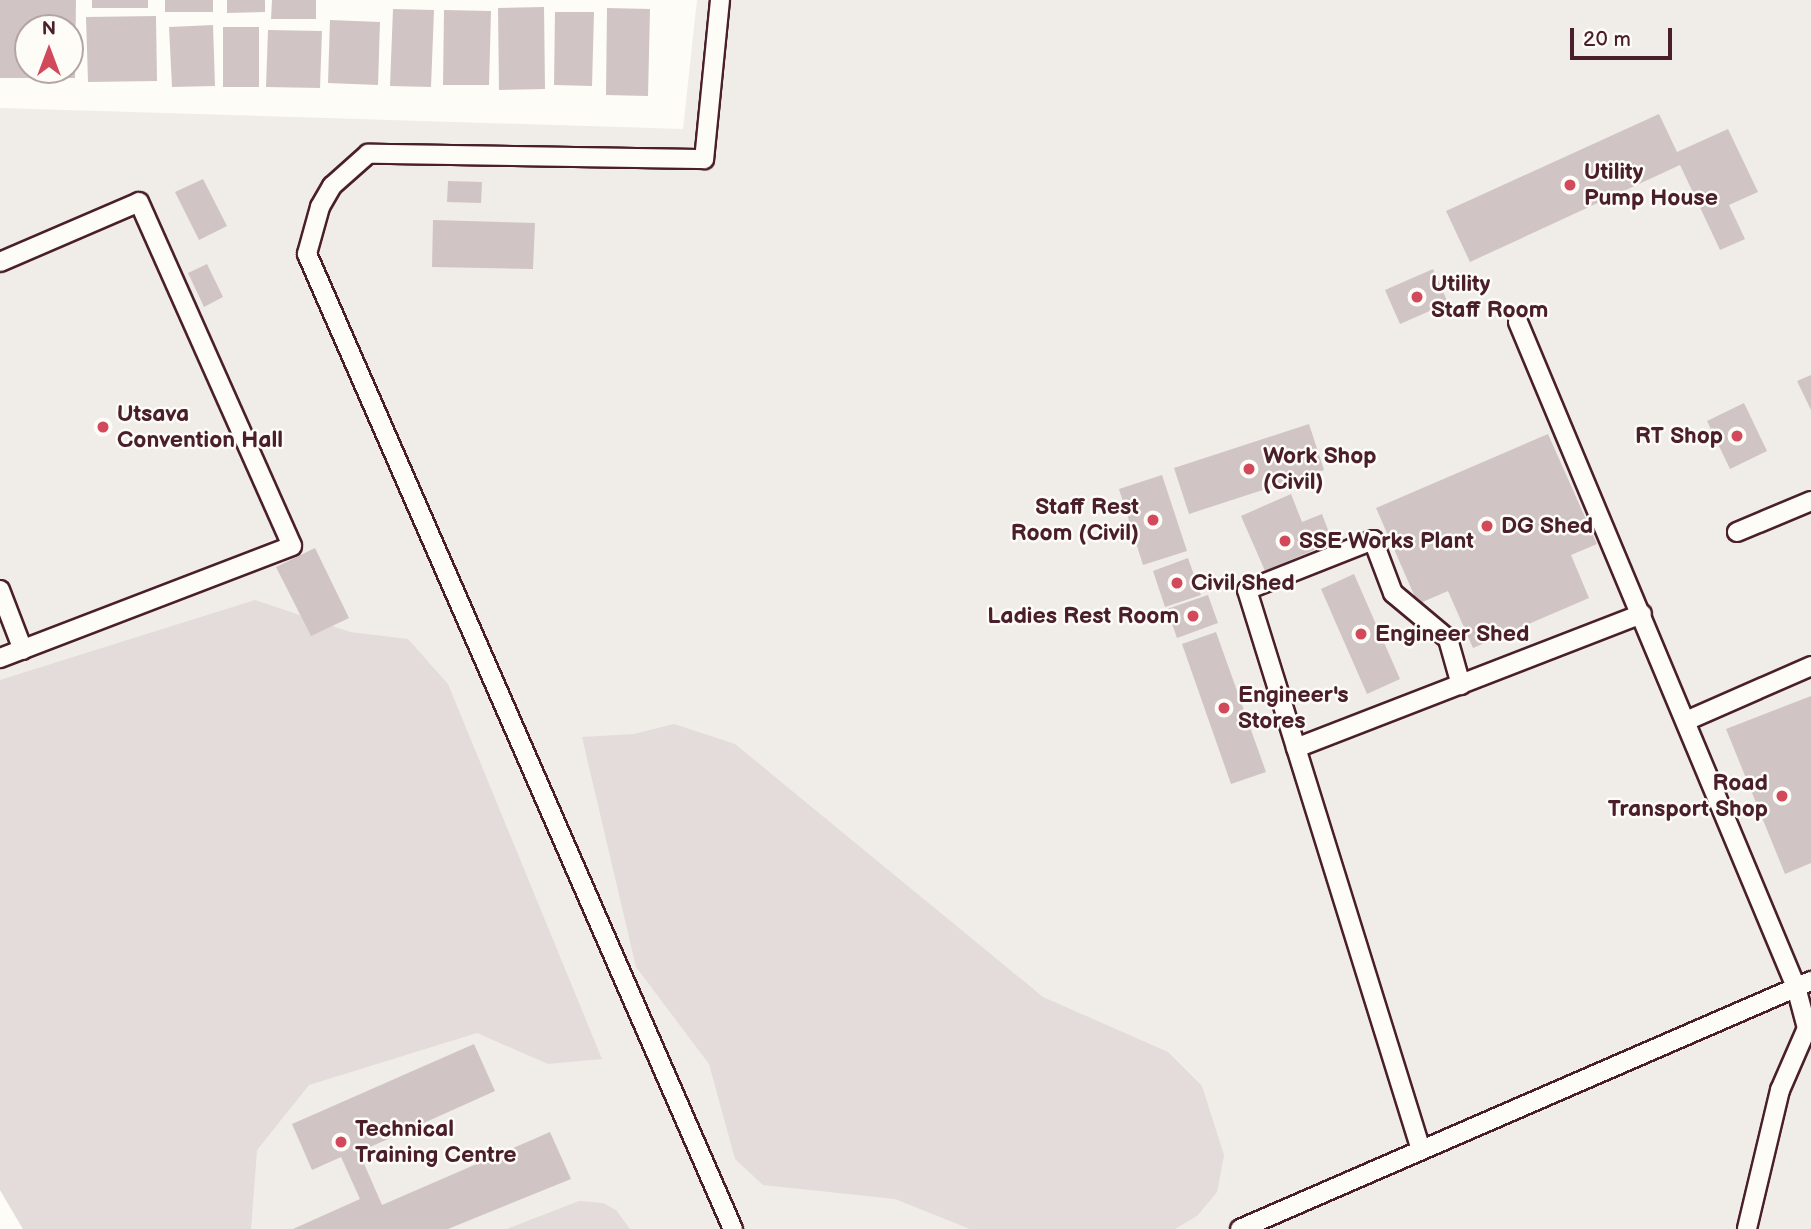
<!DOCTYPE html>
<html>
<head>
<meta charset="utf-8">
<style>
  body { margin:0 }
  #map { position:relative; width:1811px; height:1229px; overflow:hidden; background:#fdfcf7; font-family:"Balsamiq Sans",sans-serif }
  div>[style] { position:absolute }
  .built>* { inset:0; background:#f0ece8 }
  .green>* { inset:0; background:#e3dcda }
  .building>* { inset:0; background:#d0c5c4 }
  .roads { filter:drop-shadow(2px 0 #4a1f2b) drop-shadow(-2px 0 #4a1f2b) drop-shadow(0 2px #4a1f2b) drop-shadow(0 -2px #4a1f2b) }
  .service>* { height:18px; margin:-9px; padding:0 9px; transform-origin:9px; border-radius:9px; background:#fdfcf7 }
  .dots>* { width:19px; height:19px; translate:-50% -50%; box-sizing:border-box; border:4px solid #fdfcf7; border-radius:50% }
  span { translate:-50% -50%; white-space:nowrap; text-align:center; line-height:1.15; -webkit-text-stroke:5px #fdfcf7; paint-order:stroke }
  .poi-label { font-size:23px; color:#4a1f2b; font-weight:700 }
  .left { translate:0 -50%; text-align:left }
  .right { translate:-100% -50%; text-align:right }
  .north { position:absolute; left:14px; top:14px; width:70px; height:70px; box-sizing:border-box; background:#fdfcf7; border:2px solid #b5a4a5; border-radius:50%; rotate:0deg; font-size:19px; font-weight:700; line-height:28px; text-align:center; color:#4a1f2b }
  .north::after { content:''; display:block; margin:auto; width:24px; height:32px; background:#d1495b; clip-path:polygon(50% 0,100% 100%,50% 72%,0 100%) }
  .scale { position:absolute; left:1570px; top:28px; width:102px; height:32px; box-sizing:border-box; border:4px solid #4a1f2b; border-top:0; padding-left:9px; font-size:21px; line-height:24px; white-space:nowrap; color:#4a1f2b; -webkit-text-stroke:5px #fdfcf7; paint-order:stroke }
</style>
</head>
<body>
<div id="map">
  <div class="built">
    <div style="clip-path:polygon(697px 0,1811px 0,1811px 1229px,23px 1229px,0 1190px,0 108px,683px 129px)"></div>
  </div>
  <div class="green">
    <div style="clip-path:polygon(255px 600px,350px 632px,408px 639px,448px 684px,602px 1059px,548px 1064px,477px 1033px,309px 1085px,257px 1150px,251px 1229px,23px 1229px,0 1190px,0 680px)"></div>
    <div style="clip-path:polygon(674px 724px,735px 744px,1043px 997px,1168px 1052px,1202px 1086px,1224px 1155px,1217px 1192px,1197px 1216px,1175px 1229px,970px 1229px,895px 1199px,763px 1185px,735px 1159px,709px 1064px,636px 967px,582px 737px,634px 734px)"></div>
    <div style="clip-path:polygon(579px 1201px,603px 1203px,616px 1210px,630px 1229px,507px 1229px)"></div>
  </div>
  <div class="building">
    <div style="clip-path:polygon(evenodd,0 0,76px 0,75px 78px,0 78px,0 0,28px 28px,70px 28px,70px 70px,28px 70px,28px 28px)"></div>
    <div style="clip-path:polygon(92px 0,148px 0,148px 8px,92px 8px)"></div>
    <div style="clip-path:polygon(165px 0,213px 0,213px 12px,165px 12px)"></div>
    <div style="clip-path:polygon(227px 0,265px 0,265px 12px,227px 13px)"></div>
    <div style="clip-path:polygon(272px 0,316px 0,316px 19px,271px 19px)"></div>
    <div style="clip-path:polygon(544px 7px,545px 89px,499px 90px,498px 8px)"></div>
    <div style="clip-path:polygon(607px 8px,650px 9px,648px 96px,606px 95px)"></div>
    <div style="clip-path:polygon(393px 9px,434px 10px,431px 87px,390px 86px)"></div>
    <div style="clip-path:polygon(444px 10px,491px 11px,489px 85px,443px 85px)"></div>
    <div style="clip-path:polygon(555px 12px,594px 12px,592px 86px,554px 85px)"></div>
    <div style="clip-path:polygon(156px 16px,157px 81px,88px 82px,86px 17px)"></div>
    <div style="clip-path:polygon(330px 20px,380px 22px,378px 85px,328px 83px)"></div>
    <div style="clip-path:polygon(213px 25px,215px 86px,172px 87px,169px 27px)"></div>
    <div style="clip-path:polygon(223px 27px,259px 27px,259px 87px,223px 87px)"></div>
    <div style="clip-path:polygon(268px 30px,322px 31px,320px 88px,266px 87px)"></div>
    <div style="clip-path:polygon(1659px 114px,1677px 152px,1728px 129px,1758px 192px,1729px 205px,1745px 239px,1720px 250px,1680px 165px,1470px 262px,1446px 211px)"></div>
    <div style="clip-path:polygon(203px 179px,227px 226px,199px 240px,175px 192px)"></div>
    <div style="clip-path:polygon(448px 181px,482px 182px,481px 203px,447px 202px)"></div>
    <div style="clip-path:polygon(433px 220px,535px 223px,533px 269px,432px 267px)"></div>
    <div style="clip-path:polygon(207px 264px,223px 297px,204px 307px,188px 273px)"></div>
    <div style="clip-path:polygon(1433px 269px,1448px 303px,1400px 324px,1385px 290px)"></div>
    <div style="clip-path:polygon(1811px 375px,1811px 410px,1797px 381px)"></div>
    <div style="clip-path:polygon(1744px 403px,1767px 451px,1730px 469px,1707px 421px)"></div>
    <div style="clip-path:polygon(1309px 424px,1324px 470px,1189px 514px,1174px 468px)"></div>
    <div style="clip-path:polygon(1548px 434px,1597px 544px,1571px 555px,1589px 598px,1473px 648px,1448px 591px,1418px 604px,1376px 508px)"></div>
    <div style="clip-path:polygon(1162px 475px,1187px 551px,1143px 565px,1119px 489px)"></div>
    <div style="clip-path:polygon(1291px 494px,1302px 522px,1322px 514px,1328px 530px,1314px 550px,1265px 571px,1241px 516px)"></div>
    <div style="clip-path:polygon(315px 548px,349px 618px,311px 636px,276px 567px)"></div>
    <div style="clip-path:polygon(1188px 558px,1201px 595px,1165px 607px,1153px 571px)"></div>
    <div style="clip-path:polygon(1354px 574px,1400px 679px,1367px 694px,1321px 589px)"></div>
    <div style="clip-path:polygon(1208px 595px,1218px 623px,1177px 638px,1167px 609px)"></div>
    <div style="clip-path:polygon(1216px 632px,1266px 772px,1231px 784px,1182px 644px)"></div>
    <div style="clip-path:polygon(1811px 696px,1811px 863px,1785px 874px,1726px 729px)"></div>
    <div style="clip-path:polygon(474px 1044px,495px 1091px,359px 1152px,382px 1205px,550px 1132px,571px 1179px,448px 1229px,293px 1229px,360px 1199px,341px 1157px,312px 1170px,292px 1124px)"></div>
  </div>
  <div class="roads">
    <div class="service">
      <div style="left:720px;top:0;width:160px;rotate:95.7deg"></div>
      <div style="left:704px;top:159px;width:336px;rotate:-179.1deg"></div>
      <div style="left:368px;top:154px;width:48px;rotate:138.4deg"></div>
      <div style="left:332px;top:186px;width:24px;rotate:120deg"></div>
      <div style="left:320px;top:207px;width:49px;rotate:105.5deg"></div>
      <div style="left:307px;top:254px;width:1064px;rotate:66.4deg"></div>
      <div style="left:0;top:262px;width:151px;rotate:-23.3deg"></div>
      <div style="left:139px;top:202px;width:376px;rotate:66deg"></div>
      <div style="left:292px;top:546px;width:313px;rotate:159deg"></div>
      <div style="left:1518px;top:322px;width:721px;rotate:67.31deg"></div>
      <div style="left:1796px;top:987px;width:42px;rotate:75deg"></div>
      <div style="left:1807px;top:1028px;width:68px;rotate:113.5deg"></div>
      <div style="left:1780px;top:1090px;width:143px;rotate:103.4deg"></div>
      <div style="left:1737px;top:532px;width:80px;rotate:-22.7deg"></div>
      <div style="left:0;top:590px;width:64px;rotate:69deg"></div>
      <div style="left:1686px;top:721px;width:137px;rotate:-23.7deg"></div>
      <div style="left:1296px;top:748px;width:371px;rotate:-21.2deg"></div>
      <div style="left:1421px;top:1150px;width:586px;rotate:-107.26deg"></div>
      <div style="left:1247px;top:590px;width:136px;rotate:-21.6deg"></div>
      <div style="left:1373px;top:540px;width:57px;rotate:69.3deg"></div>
      <div style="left:1393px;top:593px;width:72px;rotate:39.9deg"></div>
      <div style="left:1448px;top:639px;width:48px;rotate:74.2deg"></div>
      <div style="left:1240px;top:1229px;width:623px;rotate:-23.48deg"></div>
    </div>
  </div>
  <div class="dots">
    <div style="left:1570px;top:185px;background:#d1495b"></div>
    <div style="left:1417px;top:297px;background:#d1495b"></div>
    <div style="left:103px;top:427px;background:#d1495b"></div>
    <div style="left:1737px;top:436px;background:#d1495b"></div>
    <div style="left:1249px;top:469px;background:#d1495b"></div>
    <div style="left:1153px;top:520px;background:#d1495b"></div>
    <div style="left:1487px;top:526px;background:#d1495b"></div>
    <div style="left:1285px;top:541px;background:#d1495b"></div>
    <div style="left:1177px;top:583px;background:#d1495b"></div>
    <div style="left:1193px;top:616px;background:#d1495b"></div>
    <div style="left:1361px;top:634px;background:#d1495b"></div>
    <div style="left:1224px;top:708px;background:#d1495b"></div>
    <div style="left:1782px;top:796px;background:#d1495b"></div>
    <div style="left:341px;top:1142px;background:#d1495b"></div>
  </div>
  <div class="poi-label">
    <span class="left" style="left:1584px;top:185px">Utility<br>Pump House</span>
    <span class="left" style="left:1431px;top:297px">Utility<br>Staff Room</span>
    <span class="left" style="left:117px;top:427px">Utsava<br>Convention Hall</span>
    <span class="right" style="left:1723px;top:436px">RT Shop</span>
    <span class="left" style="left:1263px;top:469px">Work Shop<br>(Civil)</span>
    <span class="right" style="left:1139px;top:520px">Staff Rest<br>Room (Civil)</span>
    <span class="left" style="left:1501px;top:526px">DG Shed</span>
    <span class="left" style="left:1299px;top:541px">SSE Works Plant</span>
    <span class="left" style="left:1191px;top:583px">Civil Shed</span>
    <span class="right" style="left:1179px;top:616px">Ladies Rest Room</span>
    <span class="left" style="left:1375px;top:634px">Engineer Shed</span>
    <span class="left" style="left:1238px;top:708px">Engineer's<br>Stores</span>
    <span class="right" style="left:1768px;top:796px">Road<br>Transport Shop</span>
    <span class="left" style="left:355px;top:1142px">Technical<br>Training Centre</span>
  </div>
  <div class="north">N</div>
  <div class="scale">20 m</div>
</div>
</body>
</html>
